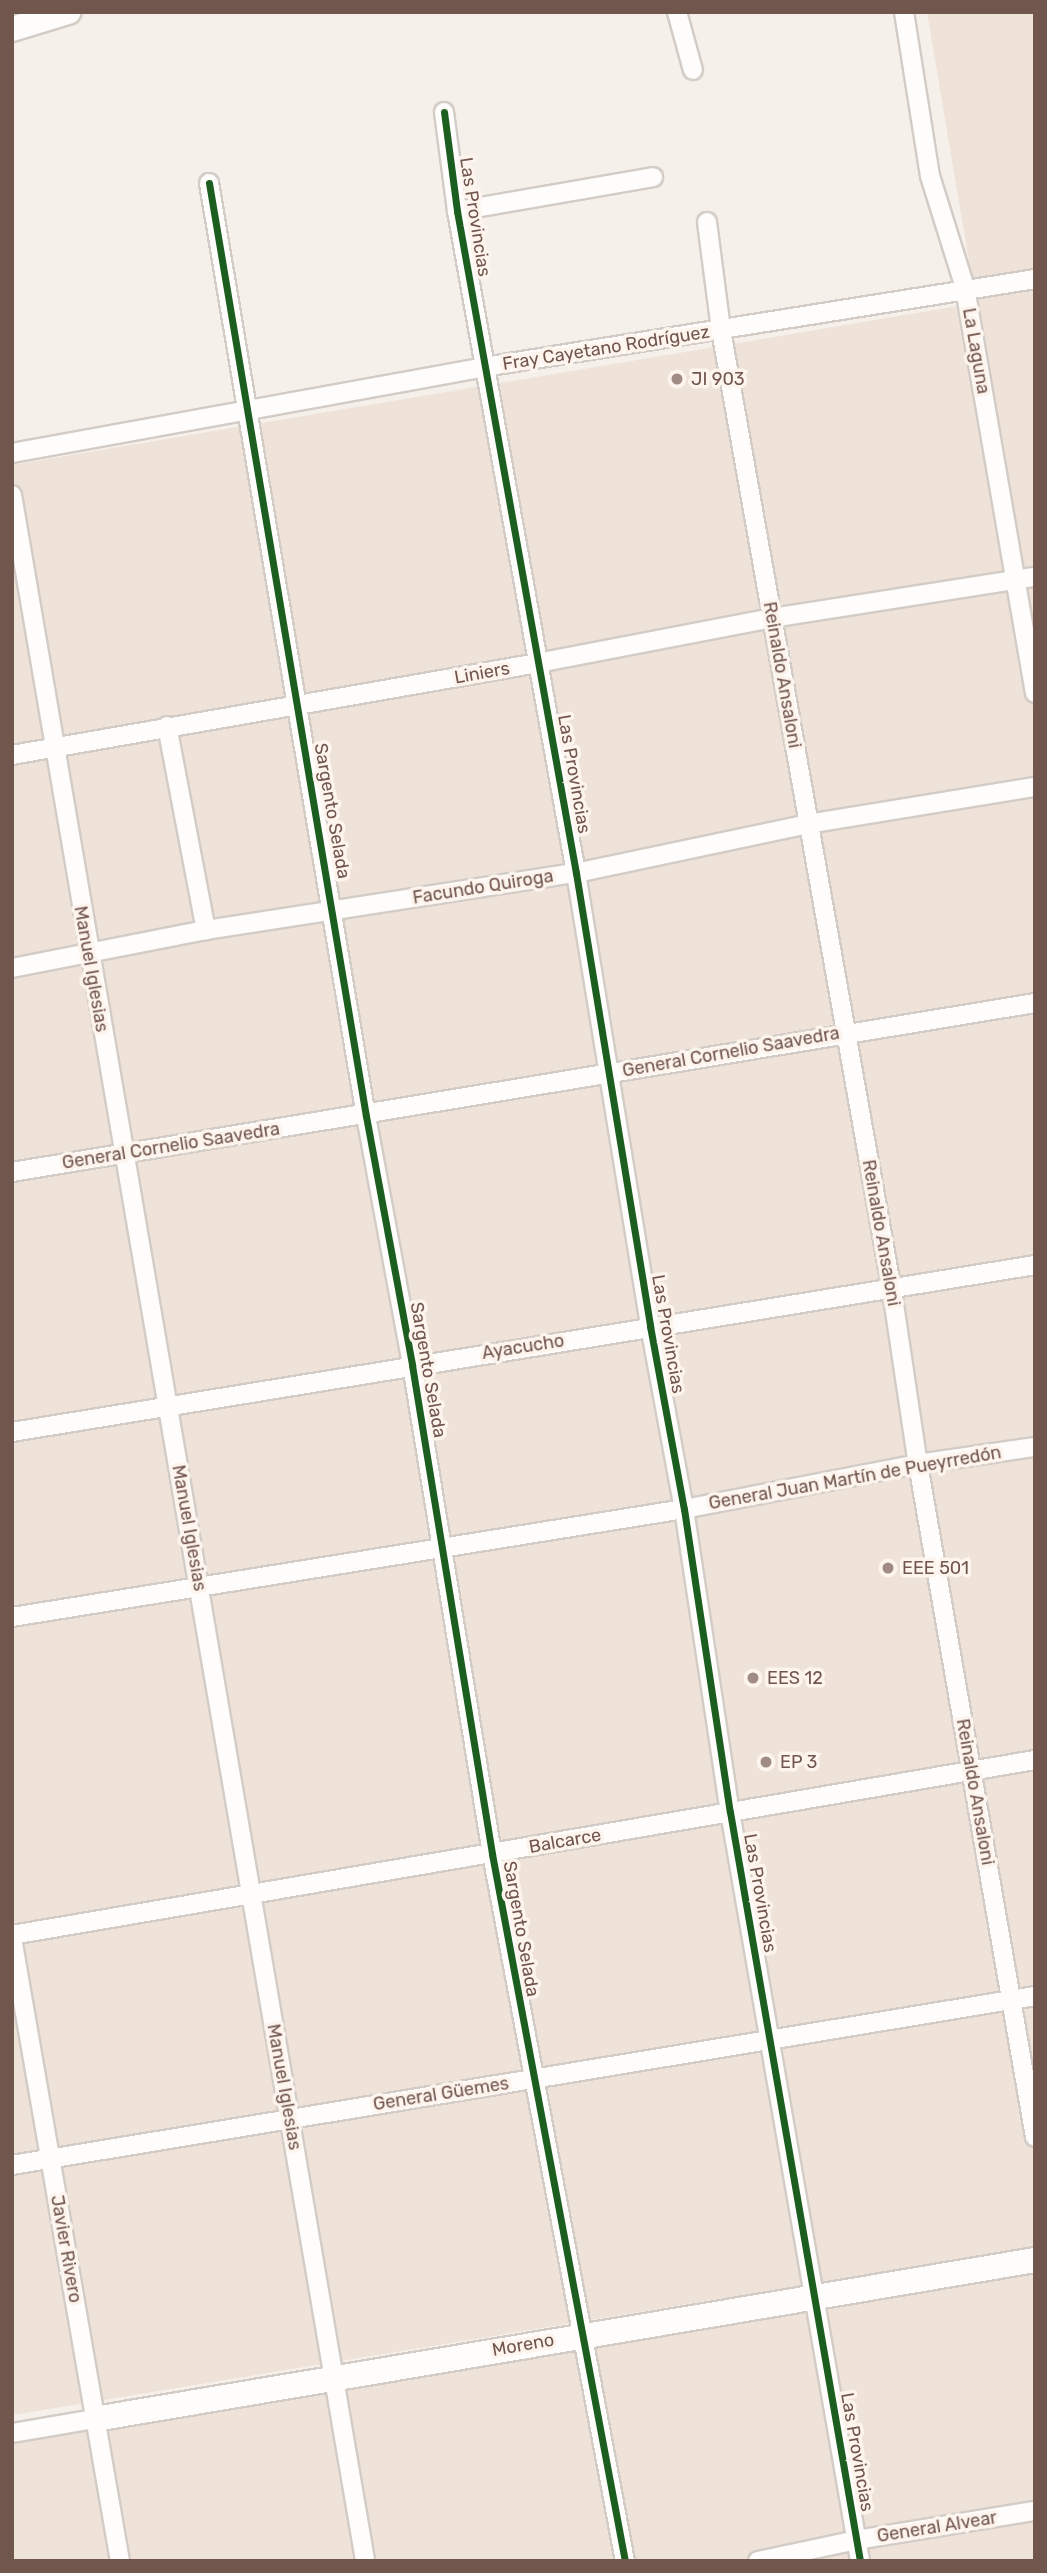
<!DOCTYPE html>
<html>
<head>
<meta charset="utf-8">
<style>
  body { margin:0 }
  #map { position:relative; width:1047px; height:2573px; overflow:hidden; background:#f6f0eb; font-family:Rubik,sans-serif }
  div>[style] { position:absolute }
  .residential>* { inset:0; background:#eee2d9 }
  .roads { filter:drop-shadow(2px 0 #d3ccc6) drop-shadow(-2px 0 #d3ccc6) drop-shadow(0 2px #d3ccc6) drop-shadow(0 -2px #d3ccc6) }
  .street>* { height:18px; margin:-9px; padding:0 9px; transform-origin:9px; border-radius:9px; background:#fefdfc }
  .secondary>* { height:24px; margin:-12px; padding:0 12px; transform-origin:12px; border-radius:12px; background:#fefdfc }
  .cycleway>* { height:7px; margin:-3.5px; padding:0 3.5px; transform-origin:3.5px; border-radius:3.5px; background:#1b5e20 }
  .dots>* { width:19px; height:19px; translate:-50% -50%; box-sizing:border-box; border:4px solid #fdf4ed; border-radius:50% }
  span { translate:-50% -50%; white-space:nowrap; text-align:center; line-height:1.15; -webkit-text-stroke:7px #fdf4ed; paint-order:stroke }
  .street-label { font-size:18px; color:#71564e }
  .poi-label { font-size:18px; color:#71564e }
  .left { translate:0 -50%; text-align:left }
  .frame { position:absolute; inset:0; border:14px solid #71564e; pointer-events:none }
</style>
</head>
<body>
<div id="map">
  <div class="residential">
    <div style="clip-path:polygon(927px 12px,1035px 12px,1035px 2247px,12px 2415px,12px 465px,976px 303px)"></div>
    <div style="clip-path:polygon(1035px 2266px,1035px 2561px,12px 2561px,12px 2442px)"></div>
  </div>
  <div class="roads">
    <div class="street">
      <div style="left:677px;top:12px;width:60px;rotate:74.6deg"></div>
      <div style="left:904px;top:12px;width:166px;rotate:81deg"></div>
      <div style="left:930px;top:176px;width:117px;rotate:72.6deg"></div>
      <div style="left:965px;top:288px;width:411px;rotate:80.2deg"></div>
      <div style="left:444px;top:112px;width:100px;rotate:82.5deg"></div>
      <div style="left:457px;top:211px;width:673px;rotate:79.81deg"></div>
      <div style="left:576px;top:873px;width:459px;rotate:80.7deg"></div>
      <div style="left:650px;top:1326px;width:186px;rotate:79.5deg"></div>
      <div style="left:684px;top:1509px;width:306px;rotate:81.4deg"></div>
      <div style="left:730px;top:1812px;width:760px;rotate:80.15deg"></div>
      <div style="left:209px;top:183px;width:946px;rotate:80.45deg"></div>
      <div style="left:366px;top:1116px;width:253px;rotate:79.5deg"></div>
      <div style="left:412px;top:1365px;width:496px;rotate:80.7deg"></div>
      <div style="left:492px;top:1854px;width:719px;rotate:79.35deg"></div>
      <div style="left:457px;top:211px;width:199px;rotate:-9.8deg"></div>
      <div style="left:707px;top:222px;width:109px;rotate:82.6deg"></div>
      <div style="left:721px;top:330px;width:976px;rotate:79.91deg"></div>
      <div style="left:892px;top:1291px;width:175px;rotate:81.5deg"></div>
      <div style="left:918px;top:1464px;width:683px;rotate:80.14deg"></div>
      <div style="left:12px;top:453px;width:480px;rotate:-10.3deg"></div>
      <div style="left:484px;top:367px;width:558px;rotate:-9.07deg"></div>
      <div style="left:12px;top:495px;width:2096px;rotate:80.3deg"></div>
      <div style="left:167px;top:726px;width:208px;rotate:79.2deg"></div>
      <div style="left:12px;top:755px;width:534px;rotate:-9.92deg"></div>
      <div style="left:538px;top:663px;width:238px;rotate:-10.9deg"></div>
      <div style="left:772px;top:618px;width:266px;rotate:-8.9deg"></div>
      <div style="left:12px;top:968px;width:198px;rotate:-11.1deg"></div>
      <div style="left:206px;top:930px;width:374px;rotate:-8.8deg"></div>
      <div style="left:576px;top:873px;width:237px;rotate:-11.9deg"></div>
      <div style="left:808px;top:824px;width:230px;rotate:-9.3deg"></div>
      <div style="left:12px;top:1172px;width:1037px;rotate:-9.38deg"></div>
      <div style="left:12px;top:1432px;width:1037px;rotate:-9.27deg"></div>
      <div style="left:12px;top:1617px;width:681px;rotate:-9.13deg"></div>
      <div style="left:684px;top:1509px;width:238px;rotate:-10.9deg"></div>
      <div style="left:918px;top:1464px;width:118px;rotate:-8.3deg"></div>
      <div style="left:12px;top:1935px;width:1038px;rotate:-9.71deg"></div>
      <div style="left:12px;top:1938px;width:632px;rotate:80.17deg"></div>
      <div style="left:12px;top:2165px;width:1037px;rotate:-9.38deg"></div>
      <div style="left:12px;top:2433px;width:84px;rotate:-9.6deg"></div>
      <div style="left:758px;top:2561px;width:101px;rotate:-12deg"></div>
      <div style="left:857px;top:2540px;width:180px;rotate:-9.3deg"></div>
    </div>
    <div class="secondary">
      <div style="left:12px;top:29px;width:59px;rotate:-16.9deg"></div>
      <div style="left:95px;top:2419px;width:953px;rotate:-9.6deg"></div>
    </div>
  </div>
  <div class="cycleway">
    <div style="left:444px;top:112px;width:100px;rotate:82.5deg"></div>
    <div style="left:457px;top:211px;width:673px;rotate:79.81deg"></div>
    <div style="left:576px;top:873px;width:459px;rotate:80.7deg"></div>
    <div style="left:650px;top:1326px;width:186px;rotate:79.5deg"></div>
    <div style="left:684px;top:1509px;width:306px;rotate:81.4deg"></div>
    <div style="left:730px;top:1812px;width:760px;rotate:80.15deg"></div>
    <div style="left:209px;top:183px;width:946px;rotate:80.45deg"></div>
    <div style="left:366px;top:1116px;width:253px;rotate:79.5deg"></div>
    <div style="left:412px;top:1365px;width:496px;rotate:80.7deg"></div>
    <div style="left:492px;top:1854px;width:719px;rotate:79.35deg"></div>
  </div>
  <div class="dots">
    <div style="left:677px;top:379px;background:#a08c85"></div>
    <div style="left:888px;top:1568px;background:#a08c85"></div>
    <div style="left:753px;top:1678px;background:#a08c85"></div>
    <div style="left:766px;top:1762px;background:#a08c85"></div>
  </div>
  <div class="street-label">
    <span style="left:475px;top:217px;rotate:81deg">Las Provincias</span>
    <span style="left:606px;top:348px;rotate:-9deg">Fray Cayetano Rodríguez</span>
    <span style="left:976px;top:351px;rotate:80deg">La Laguna</span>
    <span style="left:482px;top:673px;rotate:-10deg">Liniers</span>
    <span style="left:782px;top:675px;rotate:80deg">Reinaldo Ansaloni</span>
    <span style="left:574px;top:774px;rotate:80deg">Las Provincias</span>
    <span style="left:332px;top:811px;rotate:80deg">Sargento Selada</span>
    <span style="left:483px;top:887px;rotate:-9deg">Facundo Quiroga</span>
    <span style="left:91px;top:969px;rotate:80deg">Manuel Iglesias</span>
    <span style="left:731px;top:1052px;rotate:-10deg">General Cornelio Saavedra</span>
    <span style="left:171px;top:1146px;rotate:-9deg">General Cornelio Saavedra</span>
    <span style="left:881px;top:1233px;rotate:80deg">Reinaldo Ansaloni</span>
    <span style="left:668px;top:1334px;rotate:80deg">Las Provincias</span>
    <span style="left:523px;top:1347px;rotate:-9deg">Ayacucho</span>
    <span style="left:428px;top:1370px;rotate:80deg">Sargento Selada</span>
    <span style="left:855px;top:1478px;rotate:-10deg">General Juan Martín de Pueyrredón</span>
    <span style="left:189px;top:1528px;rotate:80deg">Manuel Iglesias</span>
    <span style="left:975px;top:1792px;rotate:80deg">Reinaldo Ansaloni</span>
    <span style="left:565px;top:1841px;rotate:-10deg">Balcarce</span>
    <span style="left:760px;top:1893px;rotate:80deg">Las Provincias</span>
    <span style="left:521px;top:1929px;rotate:80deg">Sargento Selada</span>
    <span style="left:284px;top:2087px;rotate:80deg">Manuel Iglesias</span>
    <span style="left:441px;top:2094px;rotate:-9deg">General Güemes</span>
    <span style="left:66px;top:2249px;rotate:80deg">Javier Rivero</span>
    <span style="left:523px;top:2345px;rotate:-10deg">Moreno</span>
    <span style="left:857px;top:2452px;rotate:80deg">Las Provincias</span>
    <span style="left:937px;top:2527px;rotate:-9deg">General Alvear</span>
  </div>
  <div class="poi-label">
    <span class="left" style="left:691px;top:379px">JI 903</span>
    <span class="left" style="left:902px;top:1568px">EEE 501</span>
    <span class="left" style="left:767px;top:1678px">EES 12</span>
    <span class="left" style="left:780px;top:1762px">EP 3</span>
  </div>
  <div class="frame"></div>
</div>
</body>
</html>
